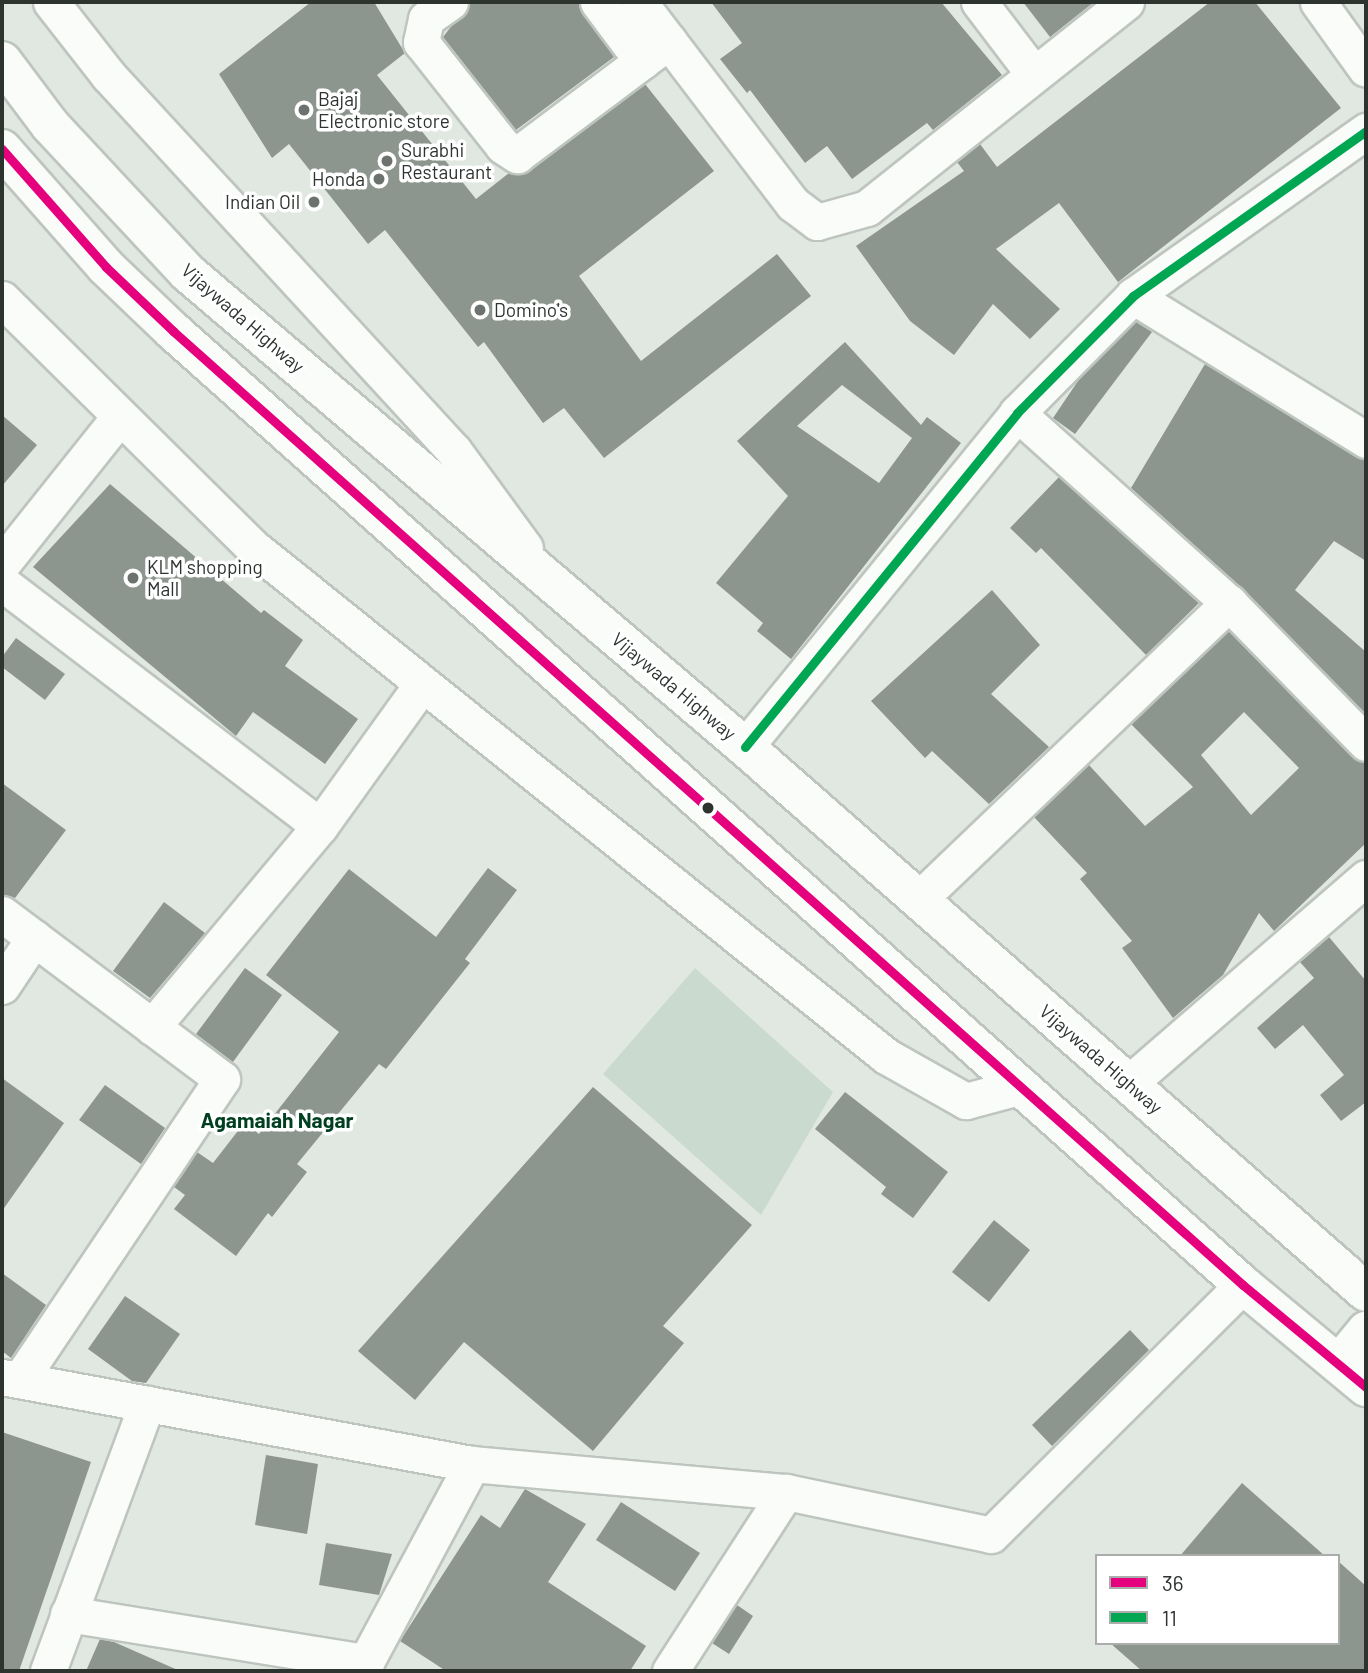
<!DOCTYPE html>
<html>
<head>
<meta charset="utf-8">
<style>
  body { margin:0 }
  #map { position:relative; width:1368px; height:1673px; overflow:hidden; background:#e0e8e1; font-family:Barlow,sans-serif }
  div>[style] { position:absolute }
  .green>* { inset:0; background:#cbdacf }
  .building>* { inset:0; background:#8c968e }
  .roads { filter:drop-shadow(2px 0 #bec5bf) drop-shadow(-2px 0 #bec5bf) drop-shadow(0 2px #bec5bf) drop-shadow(0 -2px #bec5bf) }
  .minor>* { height:35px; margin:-17.5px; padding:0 17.5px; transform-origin:17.5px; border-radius:17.5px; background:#fafcfa }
  .highway>* { height:38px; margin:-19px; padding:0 19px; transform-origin:19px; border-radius:19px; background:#fafcfa }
  .bus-1>* { height:9px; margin:-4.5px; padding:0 4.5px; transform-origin:4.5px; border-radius:4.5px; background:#e5007d }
  .bus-2>* { height:9px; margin:-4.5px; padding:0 4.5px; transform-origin:4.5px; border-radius:4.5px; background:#00a651 }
  .dots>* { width:19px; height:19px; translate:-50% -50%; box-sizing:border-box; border:4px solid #fff; border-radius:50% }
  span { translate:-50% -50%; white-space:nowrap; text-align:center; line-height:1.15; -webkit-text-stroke:7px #fff; paint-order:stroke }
  .poi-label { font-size:19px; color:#2d332f }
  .left { translate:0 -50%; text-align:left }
  .right { translate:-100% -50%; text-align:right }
  .street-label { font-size:19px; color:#2d332f }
  .neighbourhood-label { font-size:21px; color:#003f20; font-weight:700 }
  .frame { position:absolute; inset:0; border:4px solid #2d332f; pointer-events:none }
  .legend { position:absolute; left:1095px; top:1554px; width:245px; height:91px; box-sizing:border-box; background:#fff; border:2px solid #abadac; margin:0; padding:9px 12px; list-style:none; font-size:21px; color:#2d332f }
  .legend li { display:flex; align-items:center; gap:14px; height:35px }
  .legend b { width:35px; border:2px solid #abadac }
</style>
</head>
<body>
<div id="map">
  <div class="green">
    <div style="clip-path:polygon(695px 968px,833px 1092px,761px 1215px,603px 1074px)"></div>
  </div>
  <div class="building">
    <div style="clip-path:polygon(311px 2px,374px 2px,405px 53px,377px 75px,476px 199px,509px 173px,529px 171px,645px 84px,714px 171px,579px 276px,641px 361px,777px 254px,811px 296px,604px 458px,564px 408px,543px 423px,484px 342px,478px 347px,385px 230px,368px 244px,289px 144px,272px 158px,219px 74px)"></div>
    <div style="clip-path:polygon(470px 2px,578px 2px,614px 57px,516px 130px,443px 37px)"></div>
    <div style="clip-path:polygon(711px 2px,941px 2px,1002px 75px,933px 130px,927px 123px,852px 179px,827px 146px,805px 163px,750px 90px,747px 93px,720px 59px,742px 43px)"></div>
    <div style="clip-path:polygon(1023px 2px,1094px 2px,1050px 37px)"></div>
    <div style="clip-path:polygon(1210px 2px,1255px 2px,1341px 108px,1118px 282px,1059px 203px,996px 249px,1060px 309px,1030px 339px,993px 304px,954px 355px,910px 321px,856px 246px,964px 171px,957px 162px,980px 144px,997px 167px)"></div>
    <div style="clip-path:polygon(1136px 322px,1152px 332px,1075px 434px,1053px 418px,1080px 378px)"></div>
    <div style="clip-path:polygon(evenodd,845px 342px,921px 425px,927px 417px,961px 443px,791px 659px,757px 631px,763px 623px,716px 583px,788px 496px,737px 441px,845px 342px,842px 385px,912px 438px,879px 483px,797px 426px,842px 385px)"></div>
    <div style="clip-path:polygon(1205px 364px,1366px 460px,1366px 561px,1334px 541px,1295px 590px,1366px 652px,1366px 714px,1243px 589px,1131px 488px)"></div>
    <div style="clip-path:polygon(2px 415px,37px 445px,2px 486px)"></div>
    <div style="clip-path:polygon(1059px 477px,1199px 603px,1146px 655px,1041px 548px,1036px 553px,1010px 528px)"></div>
    <div style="clip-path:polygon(110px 484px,261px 613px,264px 610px,303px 640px,285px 666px,358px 719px,325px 764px,253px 712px,236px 736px,33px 567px)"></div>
    <div style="clip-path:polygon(992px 590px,1040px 645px,991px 694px,1049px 747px,989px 804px,932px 751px,925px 758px,871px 701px)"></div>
    <div style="clip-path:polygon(evenodd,1229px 631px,1352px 757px,1366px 763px,1366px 843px,1274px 931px,1259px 913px,1223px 975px,1173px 1018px,1122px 948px,1132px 941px,1080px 879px,1087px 873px,1034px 817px,1089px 765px,1145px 826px,1193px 787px,1131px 724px,1229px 631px,1244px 712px,1299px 768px,1251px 815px,1201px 755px,1244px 712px)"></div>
    <div style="clip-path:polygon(16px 638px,65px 674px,45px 700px,2px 667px,2px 657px)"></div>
    <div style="clip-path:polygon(2px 783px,66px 830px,15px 898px,2px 894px)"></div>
    <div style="clip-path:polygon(488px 868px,517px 890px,465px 959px,470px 963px,386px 1069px,379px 1064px,297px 1164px,307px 1172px,272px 1217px,268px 1213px,236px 1256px,174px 1209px,185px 1195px,174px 1187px,197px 1152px,213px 1163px,244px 1123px,259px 1134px,339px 1032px,266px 975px,349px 869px,436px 937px)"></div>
    <div style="clip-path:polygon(164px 902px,205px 933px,150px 998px,113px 971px)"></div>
    <div style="clip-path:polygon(1329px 937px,1366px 981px,1366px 1102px,1341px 1121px,1320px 1095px,1344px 1075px,1303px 1025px,1275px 1049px,1257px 1028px,1314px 978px,1300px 962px)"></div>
    <div style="clip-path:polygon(245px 968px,282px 995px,233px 1062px,196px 1034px)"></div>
    <div style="clip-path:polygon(2px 1078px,64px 1123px,2px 1211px)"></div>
    <div style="clip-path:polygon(105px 1085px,165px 1128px,141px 1164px,79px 1120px)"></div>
    <div style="clip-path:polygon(593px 1087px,752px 1225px,663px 1326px,684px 1343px,593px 1451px,464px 1342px,415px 1400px,358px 1351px)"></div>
    <div style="clip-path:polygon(845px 1092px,948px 1172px,913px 1218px,881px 1194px,886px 1187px,815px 1129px)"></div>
    <div style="clip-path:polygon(994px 1220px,1030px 1250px,989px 1302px,952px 1272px)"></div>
    <div style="clip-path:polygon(2px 1273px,46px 1305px,11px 1358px,2px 1351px)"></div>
    <div style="clip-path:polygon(125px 1296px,180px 1334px,146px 1383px,132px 1381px,88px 1349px)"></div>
    <div style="clip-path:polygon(1130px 1330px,1149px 1350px,1052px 1446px,1032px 1425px)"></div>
    <div style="clip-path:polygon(2px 1432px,91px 1462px,19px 1671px,2px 1671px)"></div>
    <div style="clip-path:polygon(266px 1455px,318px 1464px,307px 1534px,255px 1525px)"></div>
    <div style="clip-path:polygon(1242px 1483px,1325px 1556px,1180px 1556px)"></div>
    <div style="clip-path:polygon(525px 1489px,586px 1524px,548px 1582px,646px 1646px,630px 1671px,446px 1671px,400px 1641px,481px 1515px,500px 1528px)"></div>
    <div style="clip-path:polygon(621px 1502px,700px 1553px,675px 1591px,596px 1540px)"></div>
    <div style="clip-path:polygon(326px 1543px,392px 1554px,379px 1595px,319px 1585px)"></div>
    <div style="clip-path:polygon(1338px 1561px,1366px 1586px,1366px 1671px,1142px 1671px,1110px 1643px,1338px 1643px)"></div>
    <div style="clip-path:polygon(737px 1605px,753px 1616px,729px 1654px,712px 1643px)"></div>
    <div style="clip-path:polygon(100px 1639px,114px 1642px,180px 1671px,86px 1671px)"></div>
  </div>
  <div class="roads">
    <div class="minor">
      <div style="left:51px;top:2px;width:93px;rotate:52deg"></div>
      <div style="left:108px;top:75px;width:511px;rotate:47.38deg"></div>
      <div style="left:454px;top:451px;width:120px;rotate:53.8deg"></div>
      <div style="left:450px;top:2px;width:29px;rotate:145deg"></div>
      <div style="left:426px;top:19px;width:24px;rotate:102deg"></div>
      <div style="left:421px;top:42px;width:132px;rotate:51.7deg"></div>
      <div style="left:503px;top:146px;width:17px;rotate:33deg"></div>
      <div style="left:517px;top:155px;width:190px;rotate:-36.9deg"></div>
      <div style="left:598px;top:2px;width:74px;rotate:53.3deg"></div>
      <div style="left:639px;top:2px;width:254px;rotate:52.7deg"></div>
      <div style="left:793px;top:204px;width:30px;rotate:37deg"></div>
      <div style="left:817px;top:222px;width:52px;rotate:-15.6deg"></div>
      <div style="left:867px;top:208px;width:331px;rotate:-38.5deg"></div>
      <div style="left:979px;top:2px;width:89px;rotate:52.7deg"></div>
      <div style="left:1318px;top:2px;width:82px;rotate:54.4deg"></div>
      <div style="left:1133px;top:296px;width:274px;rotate:31.7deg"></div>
      <div style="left:2px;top:299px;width:354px;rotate:44.7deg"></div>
      <div style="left:254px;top:548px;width:811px;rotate:38.79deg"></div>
      <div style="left:886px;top:1056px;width:92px;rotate:29.4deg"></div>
      <div style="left:966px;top:1101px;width:58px;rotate:-15deg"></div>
      <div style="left:1017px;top:413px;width:285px;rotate:41.9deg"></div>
      <div style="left:1229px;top:603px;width:196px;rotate:45.6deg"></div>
      <div style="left:2px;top:564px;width:189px;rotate:-51.4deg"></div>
      <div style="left:2px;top:583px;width:400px;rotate:37.4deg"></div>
      <div style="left:320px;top:826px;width:262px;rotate:129.9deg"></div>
      <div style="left:745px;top:747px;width:431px;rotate:-50.8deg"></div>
      <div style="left:1017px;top:413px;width:165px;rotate:-45.2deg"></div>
      <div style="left:1133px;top:296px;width:286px;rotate:-35.3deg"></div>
      <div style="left:320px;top:826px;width:175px;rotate:-54.3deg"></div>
      <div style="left:919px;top:899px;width:429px;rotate:-43.7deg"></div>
      <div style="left:2px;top:914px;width:275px;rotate:36.9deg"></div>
      <div style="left:222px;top:1079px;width:362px;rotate:123.9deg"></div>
      <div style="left:2px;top:986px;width:58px;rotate:-56.3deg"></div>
      <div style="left:1129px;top:1083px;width:313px;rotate:-40.9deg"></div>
      <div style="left:2px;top:1377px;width:478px;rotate:10.5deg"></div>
      <div style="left:472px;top:1464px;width:315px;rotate:5.1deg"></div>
      <div style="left:786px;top:1492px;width:209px;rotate:11.8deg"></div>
      <div style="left:991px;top:1535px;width:355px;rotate:-44.8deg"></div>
      <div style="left:68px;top:1614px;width:302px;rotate:9.2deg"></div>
      <div style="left:48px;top:1671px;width:285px;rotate:-69.7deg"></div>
      <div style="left:361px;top:1671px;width:235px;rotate:-61.8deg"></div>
      <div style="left:670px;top:1671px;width:213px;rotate:-57.1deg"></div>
    </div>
    <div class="highway">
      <div style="left:2px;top:61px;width:80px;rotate:53.1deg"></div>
      <div style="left:50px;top:125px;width:202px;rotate:47deg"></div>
      <div style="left:188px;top:273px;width:731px;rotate:40.4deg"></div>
      <div style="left:745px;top:747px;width:826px;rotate:41.27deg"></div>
      <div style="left:2px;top:149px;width:157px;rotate:48.6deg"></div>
      <div style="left:106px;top:267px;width:93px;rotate:43.7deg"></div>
      <div style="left:173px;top:331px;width:1434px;rotate:41.72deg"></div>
      <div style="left:1243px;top:1285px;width:160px;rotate:39.7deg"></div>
      <div style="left:1339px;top:1364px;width:43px;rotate:-50.7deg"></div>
    </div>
  </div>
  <div class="bus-1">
    <div style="left:2px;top:149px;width:157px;rotate:48.6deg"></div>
    <div style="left:106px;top:267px;width:93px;rotate:43.7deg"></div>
    <div style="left:173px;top:331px;width:1434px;rotate:41.72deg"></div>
    <div style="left:1243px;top:1285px;width:160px;rotate:39.7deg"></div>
  </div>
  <div class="bus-2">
    <div style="left:745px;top:747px;width:431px;rotate:-50.8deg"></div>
    <div style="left:1017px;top:413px;width:165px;rotate:-45.2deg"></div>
    <div style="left:1133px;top:296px;width:286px;rotate:-35.3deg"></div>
  </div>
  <div class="dots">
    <div style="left:304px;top:110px;background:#6c726d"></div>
    <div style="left:387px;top:161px;background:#6c726d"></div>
    <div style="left:379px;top:179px;background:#6c726d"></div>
    <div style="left:314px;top:202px;background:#6c726d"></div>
    <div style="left:480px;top:310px;background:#6c726d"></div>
    <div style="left:133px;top:578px;background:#6c726d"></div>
    <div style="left:708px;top:808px;background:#2d332f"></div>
  </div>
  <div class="poi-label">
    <span class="left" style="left:318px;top:110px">Bajaj<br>Electronic store</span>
    <span class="left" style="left:401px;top:161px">Surabhi<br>Restaurant</span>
    <span class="right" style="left:365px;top:179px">Honda</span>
    <span class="right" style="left:300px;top:202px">Indian Oil</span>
    <span class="left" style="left:494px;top:310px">Domino's</span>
    <span class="left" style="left:147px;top:578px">KLM shopping<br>Mall</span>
  </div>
  <div class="street-label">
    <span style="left:243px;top:318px;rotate:41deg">Vijaywada Highway</span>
    <span style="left:674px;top:686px;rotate:40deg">Vijaywada Highway</span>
    <span style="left:1101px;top:1059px;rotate:41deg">Vijaywada Highway</span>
  </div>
  <div class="neighbourhood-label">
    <span style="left:277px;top:1120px">Agamaiah Nagar</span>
  </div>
  <div class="frame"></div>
  <ul class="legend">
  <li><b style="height:9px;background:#e5007d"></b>36</li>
  <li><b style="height:9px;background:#00a651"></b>11</li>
  </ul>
</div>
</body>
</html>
